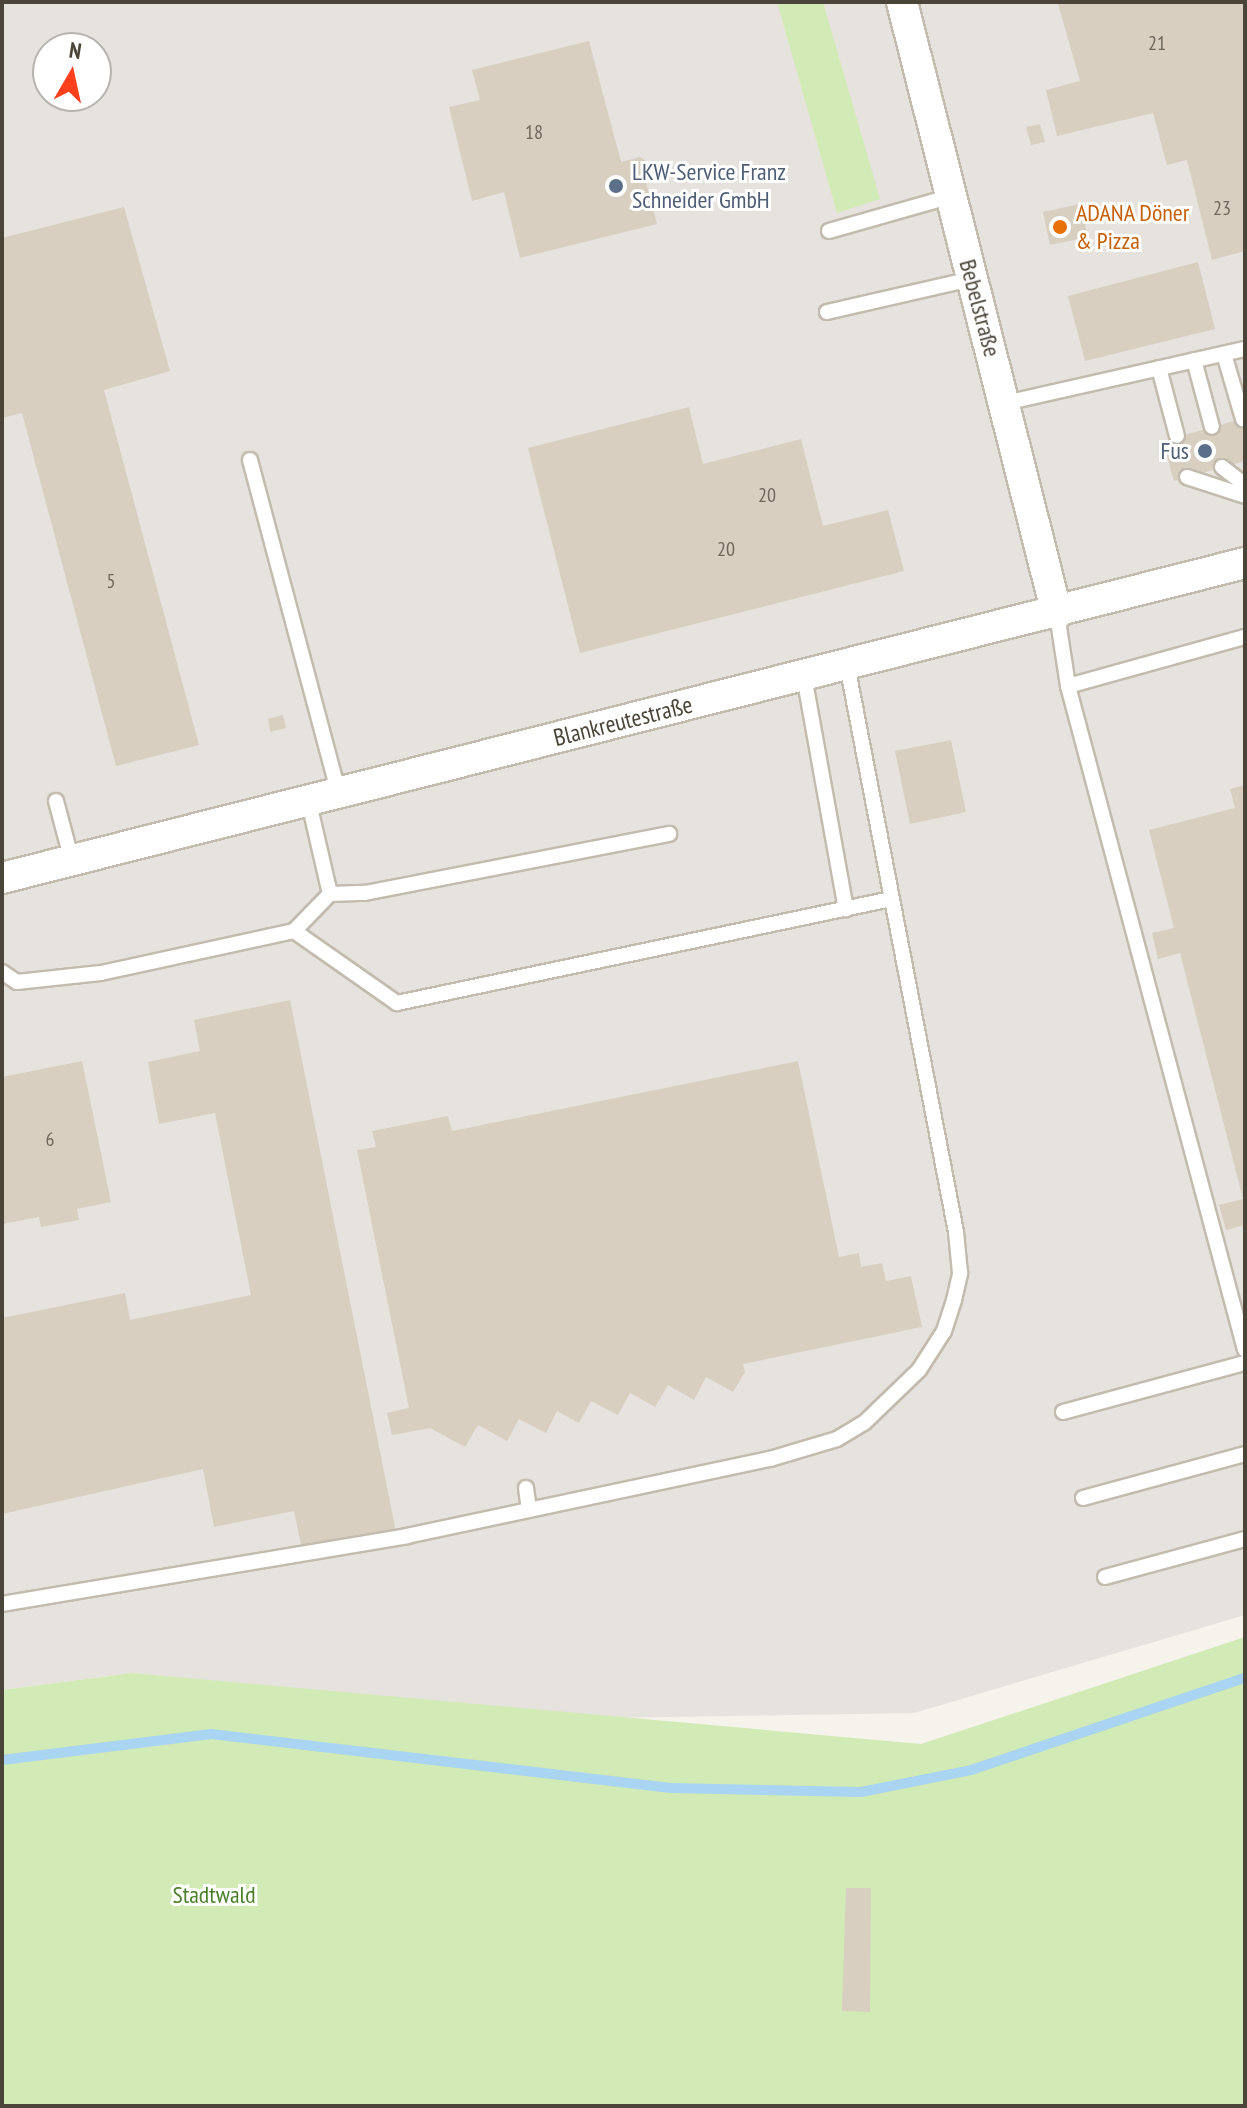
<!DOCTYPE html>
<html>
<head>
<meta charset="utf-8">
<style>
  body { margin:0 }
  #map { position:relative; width:1247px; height:2108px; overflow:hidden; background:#f6f3ec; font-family:"PT Sans Narrow",sans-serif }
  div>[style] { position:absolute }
  .industrial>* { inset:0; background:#e6e2dd }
  .green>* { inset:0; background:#d2eab5 }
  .stream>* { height:10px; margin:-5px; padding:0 5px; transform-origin:5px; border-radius:5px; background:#a9d4f2 }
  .building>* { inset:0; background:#d8cfc1 }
  .roads { filter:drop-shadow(2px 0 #c2bbae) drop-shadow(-2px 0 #c2bbae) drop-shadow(0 2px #c2bbae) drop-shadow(0 -2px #c2bbae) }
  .lane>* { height:14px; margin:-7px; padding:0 7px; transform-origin:7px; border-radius:7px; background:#fff }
  .street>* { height:30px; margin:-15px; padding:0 15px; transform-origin:15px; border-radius:15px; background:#fff }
  .dots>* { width:22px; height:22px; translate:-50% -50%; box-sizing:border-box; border:4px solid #fff; border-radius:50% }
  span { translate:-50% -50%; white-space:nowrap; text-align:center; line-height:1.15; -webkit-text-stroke:6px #fff; paint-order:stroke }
  .number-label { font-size:20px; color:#6e675b }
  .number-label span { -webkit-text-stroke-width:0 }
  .service-label { font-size:24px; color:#4e5e75 }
  .left { translate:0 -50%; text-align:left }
  .right { translate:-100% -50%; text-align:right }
  .food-label { font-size:24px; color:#c56008 }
  .street-label { font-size:24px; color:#4b4439 }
  .park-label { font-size:24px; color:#4a7f2a }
  .frame { position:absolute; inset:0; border:4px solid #4b4439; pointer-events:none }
  .north { position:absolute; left:32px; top:32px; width:80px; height:80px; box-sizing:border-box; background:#fff; border:2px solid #b7b4b0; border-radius:50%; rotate:9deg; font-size:22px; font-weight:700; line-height:32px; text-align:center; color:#4b4439 }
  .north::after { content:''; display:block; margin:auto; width:28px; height:36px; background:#fc3f1d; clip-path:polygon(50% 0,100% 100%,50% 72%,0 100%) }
</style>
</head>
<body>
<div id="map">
  <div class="industrial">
    <div style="clip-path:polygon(evenodd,1245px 2px,1245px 1615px,914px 1713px,600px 1718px,132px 1673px,2px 1690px,2px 3px,1245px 2px,48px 48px,96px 48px,96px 96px,48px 96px,48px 48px)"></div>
  </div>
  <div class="green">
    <div style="clip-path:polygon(777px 2px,823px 2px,880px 199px,837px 213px)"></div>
    <div style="clip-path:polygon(1245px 1637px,1245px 2106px,2px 2106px,2px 1690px,132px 1673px,921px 1744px)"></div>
  </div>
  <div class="stream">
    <div style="left:2px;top:1760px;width:211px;rotate:-7.1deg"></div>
    <div style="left:211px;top:1734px;width:463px;rotate:6.7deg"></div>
    <div style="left:671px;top:1788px;width:190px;rotate:1.2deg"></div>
    <div style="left:861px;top:1792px;width:112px;rotate:-11.3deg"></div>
    <div style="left:971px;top:1770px;width:289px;rotate:-18.6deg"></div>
  </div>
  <div class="building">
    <div style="clip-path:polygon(1068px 2px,1245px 2px,1245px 251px,1212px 260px,1187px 160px,1167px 165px,1153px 113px,1057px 136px,1046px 90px,1080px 81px,1058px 4px)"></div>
    <div style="clip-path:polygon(589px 41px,621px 162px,640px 157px,650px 164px,644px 174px,657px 224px,520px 258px,504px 192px,472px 201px,449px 107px,480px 100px,472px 70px)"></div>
    <div style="clip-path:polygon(1040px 124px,1045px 142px,1031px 145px,1026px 127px)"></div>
    <div style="clip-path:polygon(1080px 204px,1088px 237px,1050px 245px,1043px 212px)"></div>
    <div style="clip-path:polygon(124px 207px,170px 371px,104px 390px,199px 745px,116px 766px,22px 413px,2px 418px,2px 238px)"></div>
    <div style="clip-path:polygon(1198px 262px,1215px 329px,1085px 361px,1068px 296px)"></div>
    <div style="clip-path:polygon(689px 407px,703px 464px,801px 439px,823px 526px,888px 510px,904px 571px,580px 653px,528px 448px)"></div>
    <div style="clip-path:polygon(1245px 418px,1245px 461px,1174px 481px,1163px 441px)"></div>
    <div style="clip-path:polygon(283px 715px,286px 728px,270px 732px,268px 719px)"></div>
    <div style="clip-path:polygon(951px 740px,966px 812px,910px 824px,895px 751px)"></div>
    <div style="clip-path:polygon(1245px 785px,1245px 1225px,1226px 1230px,1219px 1205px,1243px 1199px,1180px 953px,1158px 959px,1152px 933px,1174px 928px,1149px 830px,1235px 808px,1230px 789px)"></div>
    <div style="clip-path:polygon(290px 1000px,396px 1532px,302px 1549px,294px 1511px,214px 1527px,203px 1469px,2px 1514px,2px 1318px,125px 1293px,130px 1320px,251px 1295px,215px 1113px,159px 1124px,148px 1062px,200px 1051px,194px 1020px)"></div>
    <div style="clip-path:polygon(82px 1061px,111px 1202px,77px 1209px,79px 1220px,41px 1227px,39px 1217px,2px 1224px,2px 1077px)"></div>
    <div style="clip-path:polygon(798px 1061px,839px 1257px,859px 1253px,861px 1267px,882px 1263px,886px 1281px,911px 1276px,922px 1327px,743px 1364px,745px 1372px,733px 1392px,706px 1377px,694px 1400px,668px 1385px,655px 1407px,630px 1393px,618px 1415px,591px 1401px,579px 1423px,557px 1411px,546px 1433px,519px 1419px,507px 1441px,478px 1425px,465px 1447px,430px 1428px,392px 1435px,387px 1413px,409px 1408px,357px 1150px,376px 1147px,372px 1131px,448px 1116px,452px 1131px)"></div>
    <div style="clip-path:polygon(846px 1888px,871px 1888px,870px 2012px,842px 2011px)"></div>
  </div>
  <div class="roads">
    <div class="lane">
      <div style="left:829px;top:231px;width:128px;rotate:-15.9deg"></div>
      <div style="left:827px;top:312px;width:148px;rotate:-12.9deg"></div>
      <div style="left:1224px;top:354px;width:68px;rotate:73.7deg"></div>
      <div style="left:1194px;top:360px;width:69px;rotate:75deg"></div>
      <div style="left:1159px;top:368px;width:70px;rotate:75.2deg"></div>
      <div style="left:1005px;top:403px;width:246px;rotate:-12.7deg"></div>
      <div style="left:250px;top:460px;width:342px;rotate:75.1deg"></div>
      <div style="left:1222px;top:467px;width:29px;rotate:38deg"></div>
      <div style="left:1187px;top:477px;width:61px;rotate:18.1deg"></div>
      <div style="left:1057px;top:614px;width:73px;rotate:81.3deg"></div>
      <div style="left:1068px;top:686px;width:687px;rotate:75.07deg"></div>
      <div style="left:804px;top:676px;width:237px;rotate:79.8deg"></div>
      <div style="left:1068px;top:686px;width:184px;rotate:-15.5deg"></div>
      <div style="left:56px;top:801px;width:62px;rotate:75.1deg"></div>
      <div style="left:330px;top:894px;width:35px;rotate:-2deg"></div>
      <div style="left:365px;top:893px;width:310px;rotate:-11deg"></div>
      <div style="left:294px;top:931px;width:52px;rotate:-45.8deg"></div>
      <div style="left:330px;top:894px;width:98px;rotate:-103deg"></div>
      <div style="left:2px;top:972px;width:18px;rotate:34deg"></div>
      <div style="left:17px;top:982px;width:84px;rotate:-6.1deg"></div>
      <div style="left:101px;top:973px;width:198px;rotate:-12.3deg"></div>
      <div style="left:294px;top:931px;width:126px;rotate:35deg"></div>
      <div style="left:397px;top:1003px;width:505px;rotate:-11.89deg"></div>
      <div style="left:1063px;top:1412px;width:188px;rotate:-15.1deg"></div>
      <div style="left:526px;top:1488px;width:21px;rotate:82deg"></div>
      <div style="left:1083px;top:1498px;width:168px;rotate:-15.2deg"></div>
      <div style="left:1105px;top:1577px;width:145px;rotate:-15.2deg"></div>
      <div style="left:2px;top:1604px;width:411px;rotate:-9.5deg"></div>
      <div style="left:407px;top:1536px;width:371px;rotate:-12deg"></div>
      <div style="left:770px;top:1459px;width:70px;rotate:-16.6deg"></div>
      <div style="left:837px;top:1439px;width:31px;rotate:-31deg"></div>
      <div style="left:864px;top:1423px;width:76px;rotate:-43.9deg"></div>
      <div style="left:919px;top:1370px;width:46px;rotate:-57.3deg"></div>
      <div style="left:944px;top:1331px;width:33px;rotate:-72deg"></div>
      <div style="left:954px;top:1300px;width:28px;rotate:-77deg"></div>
      <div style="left:960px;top:1273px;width:41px;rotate:-95.6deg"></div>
      <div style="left:956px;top:1232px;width:577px;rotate:-100.88deg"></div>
    </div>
    <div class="street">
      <div style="left:902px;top:2px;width:631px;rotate:75.79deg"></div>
      <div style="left:2px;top:878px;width:1282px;rotate:-14.22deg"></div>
    </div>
  </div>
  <div class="dots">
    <div style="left:616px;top:186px;background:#5c6f8a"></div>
    <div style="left:1060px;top:227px;background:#e8710a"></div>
    <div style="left:1205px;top:451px;background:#5c6f8a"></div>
  </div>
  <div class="number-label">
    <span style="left:1157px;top:43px">21</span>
    <span style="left:534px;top:132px">18</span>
    <span style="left:1222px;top:208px">23</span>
    <span style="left:767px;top:495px">20</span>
    <span style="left:726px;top:549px">20</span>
    <span style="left:111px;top:581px">5</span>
    <span style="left:50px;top:1139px">6</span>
  </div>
  <div class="service-label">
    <span class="left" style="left:632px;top:186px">LKW-Service Franz<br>Schneider GmbH</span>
    <span class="right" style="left:1189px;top:451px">Fus</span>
  </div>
  <div class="food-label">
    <span class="left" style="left:1076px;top:227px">ADANA Döner<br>&amp; Pizza</span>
  </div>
  <div class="street-label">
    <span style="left:980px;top:308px;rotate:75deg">Bebelstraße</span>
    <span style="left:623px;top:721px;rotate:-14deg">Blankreutestraße</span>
  </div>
  <div class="park-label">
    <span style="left:214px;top:1895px">Stadtwald</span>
  </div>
  <div class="frame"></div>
  <div class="north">N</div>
</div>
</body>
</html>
